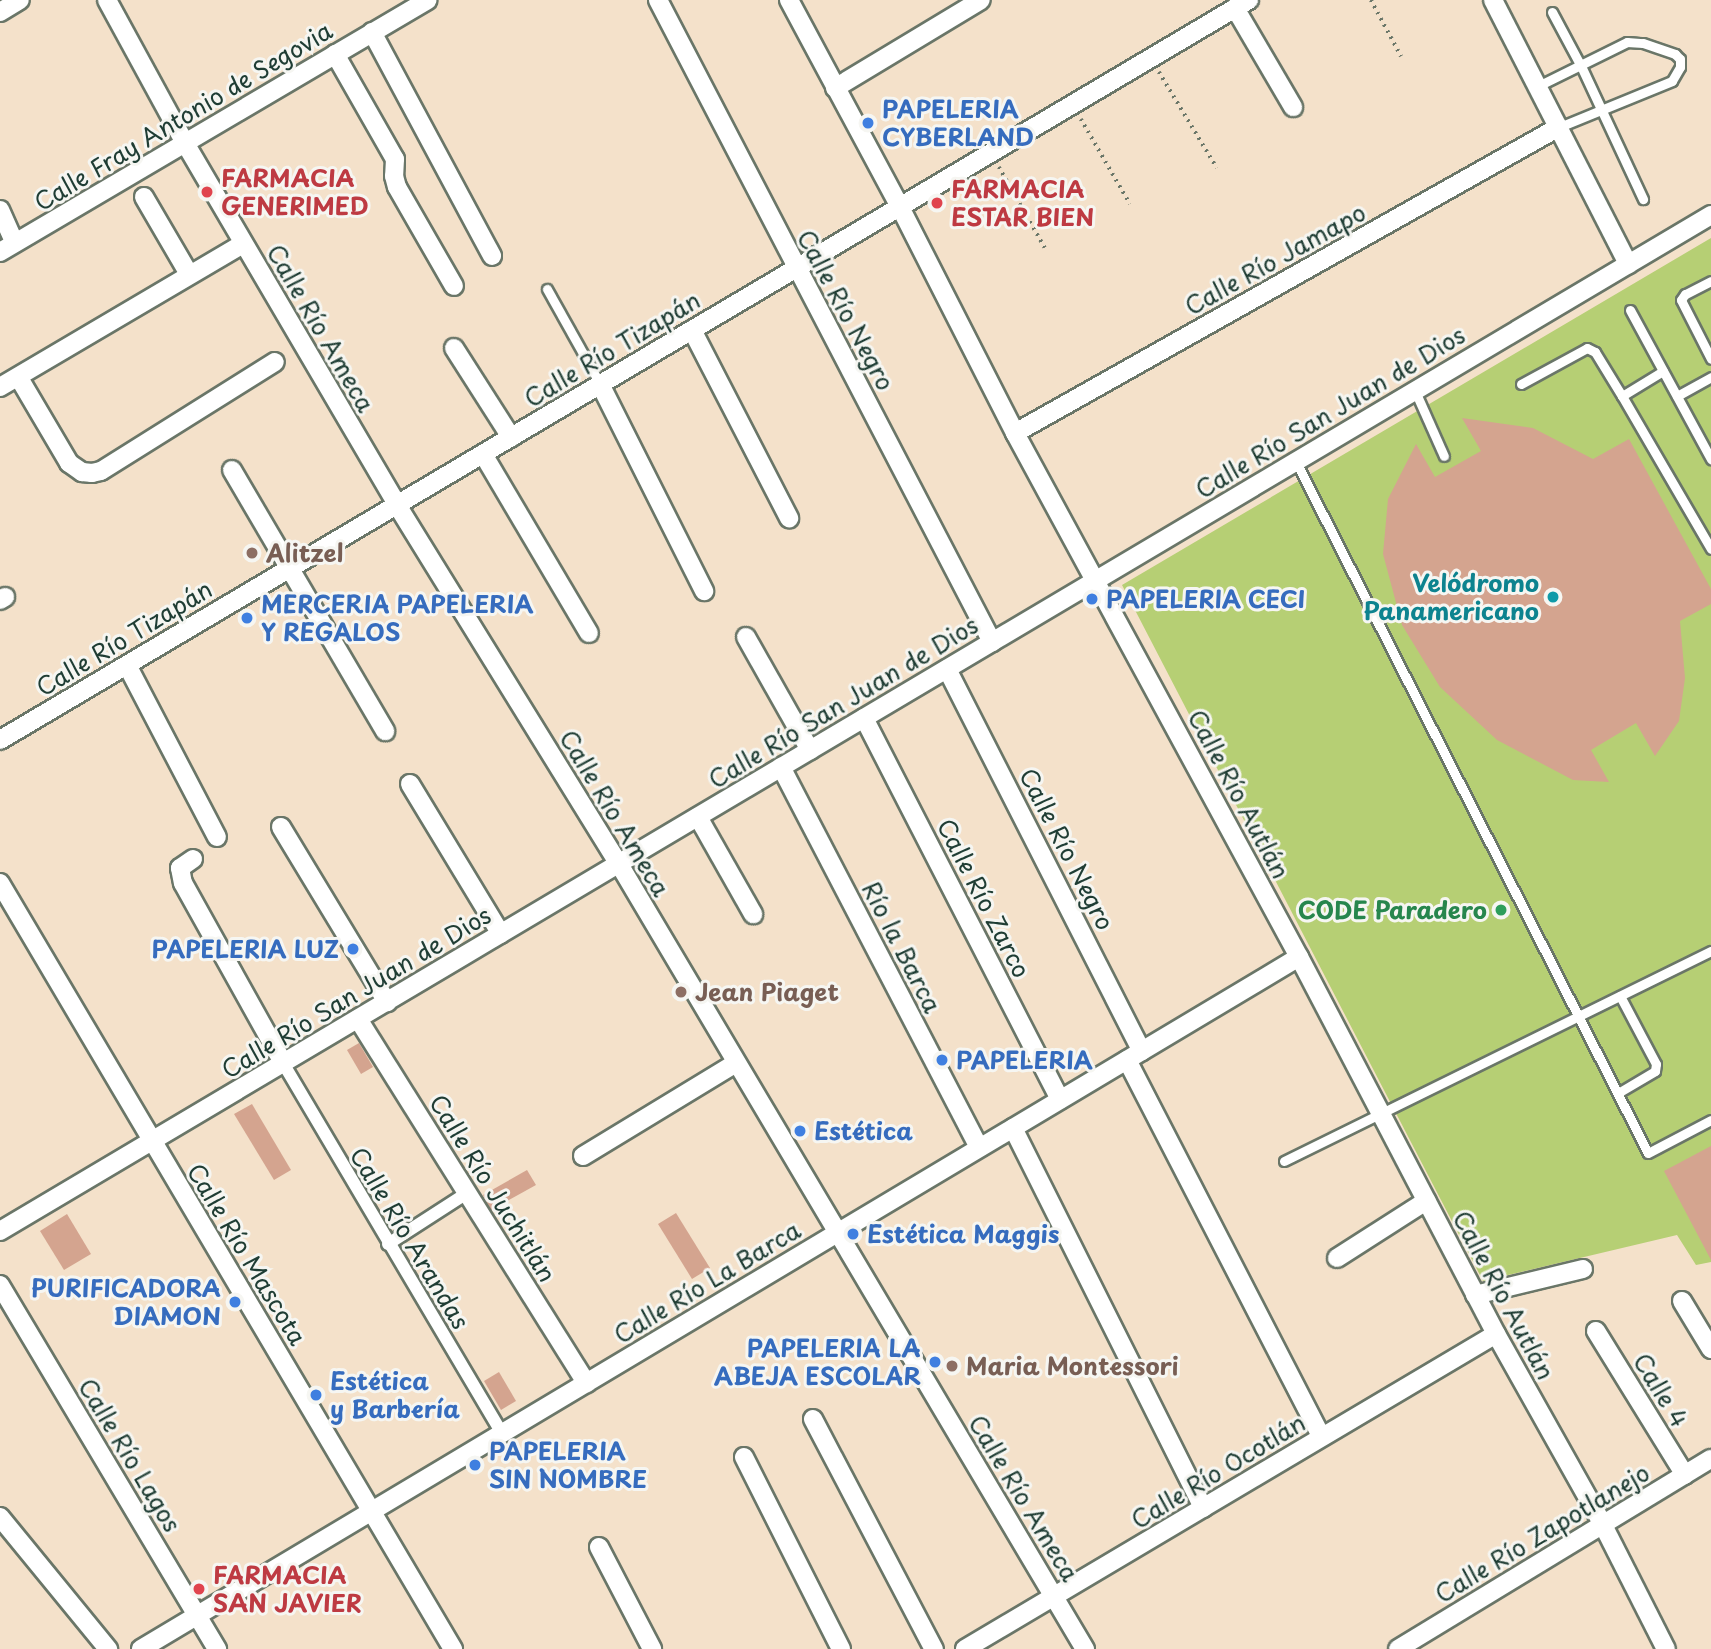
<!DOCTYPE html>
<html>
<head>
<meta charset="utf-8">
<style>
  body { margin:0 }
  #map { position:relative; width:1711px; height:1649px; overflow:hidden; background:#f4e1ca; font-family:"Playpen Sans",sans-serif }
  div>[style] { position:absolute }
  .green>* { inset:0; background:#b6cf74 }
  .building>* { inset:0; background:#d4a48f }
  .path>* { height:3.5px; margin-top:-1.75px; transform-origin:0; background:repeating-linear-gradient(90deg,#6a7668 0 2px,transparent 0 7px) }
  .roads { filter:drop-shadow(2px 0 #6a7668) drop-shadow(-2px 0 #6a7668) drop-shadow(0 2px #6a7668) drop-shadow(0 -2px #6a7668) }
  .service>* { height:9px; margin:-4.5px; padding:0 4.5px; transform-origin:4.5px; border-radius:4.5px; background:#fff }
  .pedestrian>* { height:12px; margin:-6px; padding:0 6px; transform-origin:6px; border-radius:6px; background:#fff }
  .minor>* { height:18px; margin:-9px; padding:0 9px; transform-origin:9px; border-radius:9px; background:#fff }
  .dots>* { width:19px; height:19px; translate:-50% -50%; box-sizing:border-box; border:4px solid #f6f6f2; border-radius:50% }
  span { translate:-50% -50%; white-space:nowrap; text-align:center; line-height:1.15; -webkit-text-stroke:6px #f6f6f2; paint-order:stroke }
  .shop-label { font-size:24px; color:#366cbe; font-weight:700 }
  .left { translate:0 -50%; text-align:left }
  .right { translate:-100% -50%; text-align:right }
  .street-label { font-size:24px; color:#1f3d34 }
  .health-label { font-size:24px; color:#be3a42; font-weight:700 }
  .education-label { font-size:24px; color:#785e54; font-weight:700 }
  .culture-label { font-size:24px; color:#0d838f; font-weight:700 }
  .leisure-label { font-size:24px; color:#27864d; font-weight:700 }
</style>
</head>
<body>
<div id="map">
  <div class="green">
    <div style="clip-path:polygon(1711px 238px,1711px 1262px,1696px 1265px,1677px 1235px,1483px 1281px,1122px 585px)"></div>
  </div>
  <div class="building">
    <div style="clip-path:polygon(1462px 418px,1533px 428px,1593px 459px,1629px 439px,1711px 589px,1711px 604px,1680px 621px,1685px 678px,1679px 721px,1655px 756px,1636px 723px,1591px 750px,1609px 782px,1573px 780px,1497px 740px,1440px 687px,1402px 625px,1383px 554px,1388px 499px,1416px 444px,1435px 477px,1481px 451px)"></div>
    <div style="clip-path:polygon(359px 1043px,373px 1067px,361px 1074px,347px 1050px)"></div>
    <div style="clip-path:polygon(252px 1104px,291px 1170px,274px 1180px,234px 1114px)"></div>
    <div style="clip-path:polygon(1711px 1146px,1711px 1260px,1664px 1171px)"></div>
    <div style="clip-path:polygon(527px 1170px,536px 1185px,491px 1210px,483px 1195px)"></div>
    <div style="clip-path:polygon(676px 1213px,710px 1268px,692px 1279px,658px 1224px)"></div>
    <div style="clip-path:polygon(67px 1214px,91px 1254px,64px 1270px,40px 1231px)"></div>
    <div style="clip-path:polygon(499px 1372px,516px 1401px,501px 1410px,484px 1381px)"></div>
  </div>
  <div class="path">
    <div style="left:1371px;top:0;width:64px;rotate:61.8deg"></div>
    <div style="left:1159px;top:72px;width:112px;rotate:58.9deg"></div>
    <div style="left:1081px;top:119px;width:98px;rotate:60deg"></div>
    <div style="left:999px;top:167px;width:93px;rotate:60.4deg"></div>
  </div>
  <div class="roads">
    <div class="service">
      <div style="left:1552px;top:12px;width:61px;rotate:61.8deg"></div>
      <div style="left:1581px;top:66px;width:147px;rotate:65deg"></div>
      <div style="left:1538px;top:86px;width:99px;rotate:-26.3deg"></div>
      <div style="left:1627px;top:42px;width:16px;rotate:4deg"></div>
      <div style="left:1643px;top:43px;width:34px;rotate:19deg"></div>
      <div style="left:1675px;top:54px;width:7px;rotate:45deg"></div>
      <div style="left:1680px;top:59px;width:8px;rotate:90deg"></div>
      <div style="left:1680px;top:67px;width:16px;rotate:120deg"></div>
      <div style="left:1672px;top:81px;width:122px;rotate:157.8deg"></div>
      <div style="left:1711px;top:281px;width:29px;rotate:153deg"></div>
      <div style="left:1685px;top:294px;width:7px;rotate:124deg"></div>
      <div style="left:1681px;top:300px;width:66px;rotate:63deg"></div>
      <div style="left:547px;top:289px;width:109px;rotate:60.8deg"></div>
      <div style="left:1630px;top:310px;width:170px;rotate:61.5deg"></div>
      <div style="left:1521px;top:384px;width:75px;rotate:-28.6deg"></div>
      <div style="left:1587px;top:348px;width:9px;rotate:27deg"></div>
      <div style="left:1595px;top:352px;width:52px;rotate:58.5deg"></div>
      <div style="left:1622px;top:396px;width:48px;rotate:-31.4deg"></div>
      <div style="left:1415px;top:391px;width:71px;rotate:66deg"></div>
      <div style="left:1622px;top:396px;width:177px;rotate:59.8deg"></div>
      <div style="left:1677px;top:396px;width:39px;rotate:-29deg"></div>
      <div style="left:1296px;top:462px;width:775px;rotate:63.01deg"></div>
      <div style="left:1648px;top:1153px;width:71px;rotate:-27.6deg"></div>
      <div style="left:1618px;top:1093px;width:43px;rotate:-30.7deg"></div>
      <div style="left:1655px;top:1071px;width:7px;rotate:-82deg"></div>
      <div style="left:1656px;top:1064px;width:77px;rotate:-117.9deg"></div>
      <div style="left:1284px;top:1161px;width:476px;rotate:-26.2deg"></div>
    </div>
    <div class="pedestrian">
      <div style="left:283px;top:1063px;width:430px;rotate:59.4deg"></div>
      <div style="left:388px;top:1244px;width:94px;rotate:-32.8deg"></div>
    </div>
    <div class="minor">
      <div style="left:107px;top:0;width:163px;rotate:61.4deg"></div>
      <div style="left:185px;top:143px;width:420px;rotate:59.6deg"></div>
      <div style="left:397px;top:505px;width:422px;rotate:58.3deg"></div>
      <div style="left:619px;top:864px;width:913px;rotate:59.31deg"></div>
      <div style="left:658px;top:0;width:724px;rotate:62.51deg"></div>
      <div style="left:789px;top:0;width:235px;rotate:61.8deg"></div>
      <div style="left:900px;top:207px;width:254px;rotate:63deg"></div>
      <div style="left:1015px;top:433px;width:596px;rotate:61.54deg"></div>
      <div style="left:1299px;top:957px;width:425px;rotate:62.4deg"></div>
      <div style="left:1496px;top:1334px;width:219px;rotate:60.7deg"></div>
      <div style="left:1603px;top:1525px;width:139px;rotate:63.1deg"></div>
      <div style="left:1493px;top:0;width:297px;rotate:62.9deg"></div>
      <div style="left:1235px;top:8px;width:115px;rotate:59.6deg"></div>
      <div style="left:0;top:12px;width:23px;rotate:-31deg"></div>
      <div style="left:372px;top:32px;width:254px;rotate:61.8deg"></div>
      <div style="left:335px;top:54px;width:121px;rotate:60.3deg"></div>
      <div style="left:395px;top:159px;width:17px;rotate:93deg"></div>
      <div style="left:394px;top:176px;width:11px;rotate:75deg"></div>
      <div style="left:397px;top:187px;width:114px;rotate:60.1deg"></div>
      <div style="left:835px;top:88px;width:170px;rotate:-31.1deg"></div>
      <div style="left:144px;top:197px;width:89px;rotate:59.7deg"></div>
      <div style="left:0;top:210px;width:36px;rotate:66deg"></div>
      <div style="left:0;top:252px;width:496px;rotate:-30.5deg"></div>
      <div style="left:692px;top:330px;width:212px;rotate:62.7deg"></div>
      <div style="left:454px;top:348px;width:106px;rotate:57.4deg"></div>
      <div style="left:19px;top:378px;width:99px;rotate:59.5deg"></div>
      <div style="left:69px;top:463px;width:16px;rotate:35deg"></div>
      <div style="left:82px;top:472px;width:10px;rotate:6deg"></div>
      <div style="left:92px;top:473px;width:9px;rotate:-13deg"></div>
      <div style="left:101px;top:471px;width:205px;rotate:-32.1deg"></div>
      <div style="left:600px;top:384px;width:232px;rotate:63.3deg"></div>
      <div style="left:0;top:387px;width:282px;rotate:-30.5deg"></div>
      <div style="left:1015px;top:433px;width:624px;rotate:-29.36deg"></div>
      <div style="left:483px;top:454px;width:208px;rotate:59.4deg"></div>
      <div style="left:232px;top:470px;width:303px;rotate:59.6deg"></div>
      <div style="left:0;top:600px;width:6px;rotate:-31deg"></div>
      <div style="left:746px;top:637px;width:130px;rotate:60.5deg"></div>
      <div style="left:127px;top:665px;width:194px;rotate:62.4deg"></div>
      <div style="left:947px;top:669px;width:429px;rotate:63deg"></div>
      <div style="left:864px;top:718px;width:429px;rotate:62.8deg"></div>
      <div style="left:0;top:740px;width:1452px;rotate:-30.65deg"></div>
      <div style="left:781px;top:767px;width:429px;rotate:62.5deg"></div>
      <div style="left:410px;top:784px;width:175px;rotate:58.8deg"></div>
      <div style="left:698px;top:817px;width:112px;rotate:60.4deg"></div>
      <div style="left:281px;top:827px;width:205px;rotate:58.8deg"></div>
      <div style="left:193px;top:859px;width:16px;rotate:145deg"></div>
      <div style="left:180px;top:868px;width:15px;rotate:79deg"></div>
      <div style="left:183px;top:883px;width:206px;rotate:60.9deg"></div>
      <div style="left:0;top:883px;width:890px;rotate:59.4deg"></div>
      <div style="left:358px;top:1019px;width:430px;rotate:57.9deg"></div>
      <div style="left:1127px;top:1060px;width:424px;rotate:62.7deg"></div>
      <div style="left:1013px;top:1128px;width:425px;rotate:63.4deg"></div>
      <div style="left:583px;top:1156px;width:179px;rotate:-31.3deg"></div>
      <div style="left:0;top:1231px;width:1990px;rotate:-30.7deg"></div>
      <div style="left:1337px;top:1258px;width:106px;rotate:-32.6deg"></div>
      <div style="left:0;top:1285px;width:424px;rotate:59.2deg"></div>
      <div style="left:1475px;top:1295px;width:111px;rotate:-13.5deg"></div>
      <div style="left:1682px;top:1301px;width:56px;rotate:58.9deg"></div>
      <div style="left:1596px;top:1331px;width:169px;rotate:58.3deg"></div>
      <div style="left:813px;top:1419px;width:260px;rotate:62.3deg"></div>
      <div style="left:744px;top:1457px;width:215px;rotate:63.2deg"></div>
      <div style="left:0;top:1517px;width:171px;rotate:50.7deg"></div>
      <div style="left:599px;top:1547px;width:115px;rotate:62.5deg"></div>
      <div style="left:141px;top:1649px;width:1349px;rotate:-30.86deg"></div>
      <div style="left:965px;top:1649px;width:617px;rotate:-30.68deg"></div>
      <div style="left:1398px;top:1649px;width:366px;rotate:-31.3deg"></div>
    </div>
  </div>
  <div class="dots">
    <div style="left:868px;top:123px;background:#3f7fe0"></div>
    <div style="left:207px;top:192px;background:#e0444e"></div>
    <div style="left:937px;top:203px;background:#e0444e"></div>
    <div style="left:252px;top:553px;background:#8d6e63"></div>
    <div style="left:1553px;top:597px;background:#0f9aa8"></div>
    <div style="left:1092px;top:599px;background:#3f7fe0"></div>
    <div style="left:247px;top:618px;background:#3f7fe0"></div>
    <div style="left:1501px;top:910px;background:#2e9e5b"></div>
    <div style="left:353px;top:949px;background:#3f7fe0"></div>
    <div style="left:681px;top:992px;background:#8d6e63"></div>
    <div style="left:942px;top:1060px;background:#3f7fe0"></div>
    <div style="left:800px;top:1131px;background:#3f7fe0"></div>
    <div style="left:853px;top:1234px;background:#3f7fe0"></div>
    <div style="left:235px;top:1302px;background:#3f7fe0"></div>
    <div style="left:935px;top:1362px;background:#3f7fe0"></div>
    <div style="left:952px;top:1366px;background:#8d6e63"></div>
    <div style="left:316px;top:1395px;background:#3f7fe0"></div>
    <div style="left:475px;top:1465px;background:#3f7fe0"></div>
    <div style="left:199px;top:1589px;background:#e0444e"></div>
  </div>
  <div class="shop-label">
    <span class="left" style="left:882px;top:123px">PAPELERIA<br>CYBERLAND</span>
    <span class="left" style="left:1106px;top:599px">PAPELERIA CECI</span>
    <span class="left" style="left:261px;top:618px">MERCERIA PAPELERIA<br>Y REGALOS</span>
    <span class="right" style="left:339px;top:949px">PAPELERIA LUZ</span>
    <span class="left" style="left:956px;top:1060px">PAPELERIA</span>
    <span class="left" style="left:814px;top:1131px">Estética</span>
    <span class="left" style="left:867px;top:1234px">Estética Maggis</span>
    <span class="right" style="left:221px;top:1302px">PURIFICADORA<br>DIAMON</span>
    <span class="right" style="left:921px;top:1362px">PAPELERIA LA<br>ABEJA ESCOLAR</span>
    <span class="left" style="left:330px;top:1395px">Estética<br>y Barbería</span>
    <span class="left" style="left:489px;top:1465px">PAPELERIA<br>SIN NOMBRE</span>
  </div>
  <div class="street-label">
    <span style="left:183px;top:116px;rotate:-31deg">Calle Fray Antonio de Segovia</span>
    <span style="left:1275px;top:259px;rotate:-29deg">Calle Río Jamapo</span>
    <span style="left:846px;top:310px;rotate:62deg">Calle Río Negro</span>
    <span style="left:321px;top:328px;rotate:60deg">Calle Río Ameca</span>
    <span style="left:612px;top:349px;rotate:-31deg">Calle Río Tizapán</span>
    <span style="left:1330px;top:412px;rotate:-31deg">Calle Río San Juan de Dios</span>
    <span style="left:124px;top:638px;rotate:-31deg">Calle Río Tizapán</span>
    <span style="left:843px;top:702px;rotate:-31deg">Calle Río San Juan de Dios</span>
    <span style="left:1239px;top:794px;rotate:62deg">Calle Río Autlán</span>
    <span style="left:615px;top:813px;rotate:59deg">Calle Río Ameca</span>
    <span style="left:1067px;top:849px;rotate:63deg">Calle Río Negro</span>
    <span style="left:984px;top:898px;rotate:63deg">Calle Río Zarco</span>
    <span style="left:902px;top:947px;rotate:63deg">Río la Barca</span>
    <span style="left:356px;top:992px;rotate:-31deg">Calle Río San Juan de Dios</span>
    <span style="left:493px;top:1188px;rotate:58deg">Calle Río Juchitlán</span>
    <span style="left:410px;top:1238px;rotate:59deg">Calle Río Arandas</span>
    <span style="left:247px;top:1254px;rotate:59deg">Calle Río Mascota</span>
    <span style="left:707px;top:1282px;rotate:-31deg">Calle Río La Barca</span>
    <span style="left:1504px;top:1295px;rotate:62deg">Calle Río Autlán</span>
    <span style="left:1661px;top:1390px;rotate:59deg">Calle 4</span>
    <span style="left:130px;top:1455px;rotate:59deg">Calle Río Lagos</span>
    <span style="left:1218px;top:1471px;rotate:-31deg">Calle Río Ocotlán</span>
    <span style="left:1024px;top:1498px;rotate:59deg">Calle Río Ameca</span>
    <span style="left:1542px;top:1533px;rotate:-31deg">Calle Río Zapotlanejo</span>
  </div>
  <div class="health-label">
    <span class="left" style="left:221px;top:192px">FARMACIA<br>GENERIMED</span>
    <span class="left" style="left:951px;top:203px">FARMACIA<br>ESTAR BIEN</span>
    <span class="left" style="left:213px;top:1589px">FARMACIA<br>SAN JAVIER</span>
  </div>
  <div class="education-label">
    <span class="left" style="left:266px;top:553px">Alitzel</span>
    <span class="left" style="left:695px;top:992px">Jean Piaget</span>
    <span class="left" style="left:966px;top:1366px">Maria Montessori</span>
  </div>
  <div class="culture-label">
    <span class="right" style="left:1539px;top:597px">Velódromo<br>Panamericano</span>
  </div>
  <div class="leisure-label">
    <span class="right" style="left:1487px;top:910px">CODE Paradero</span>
  </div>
</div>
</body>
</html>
